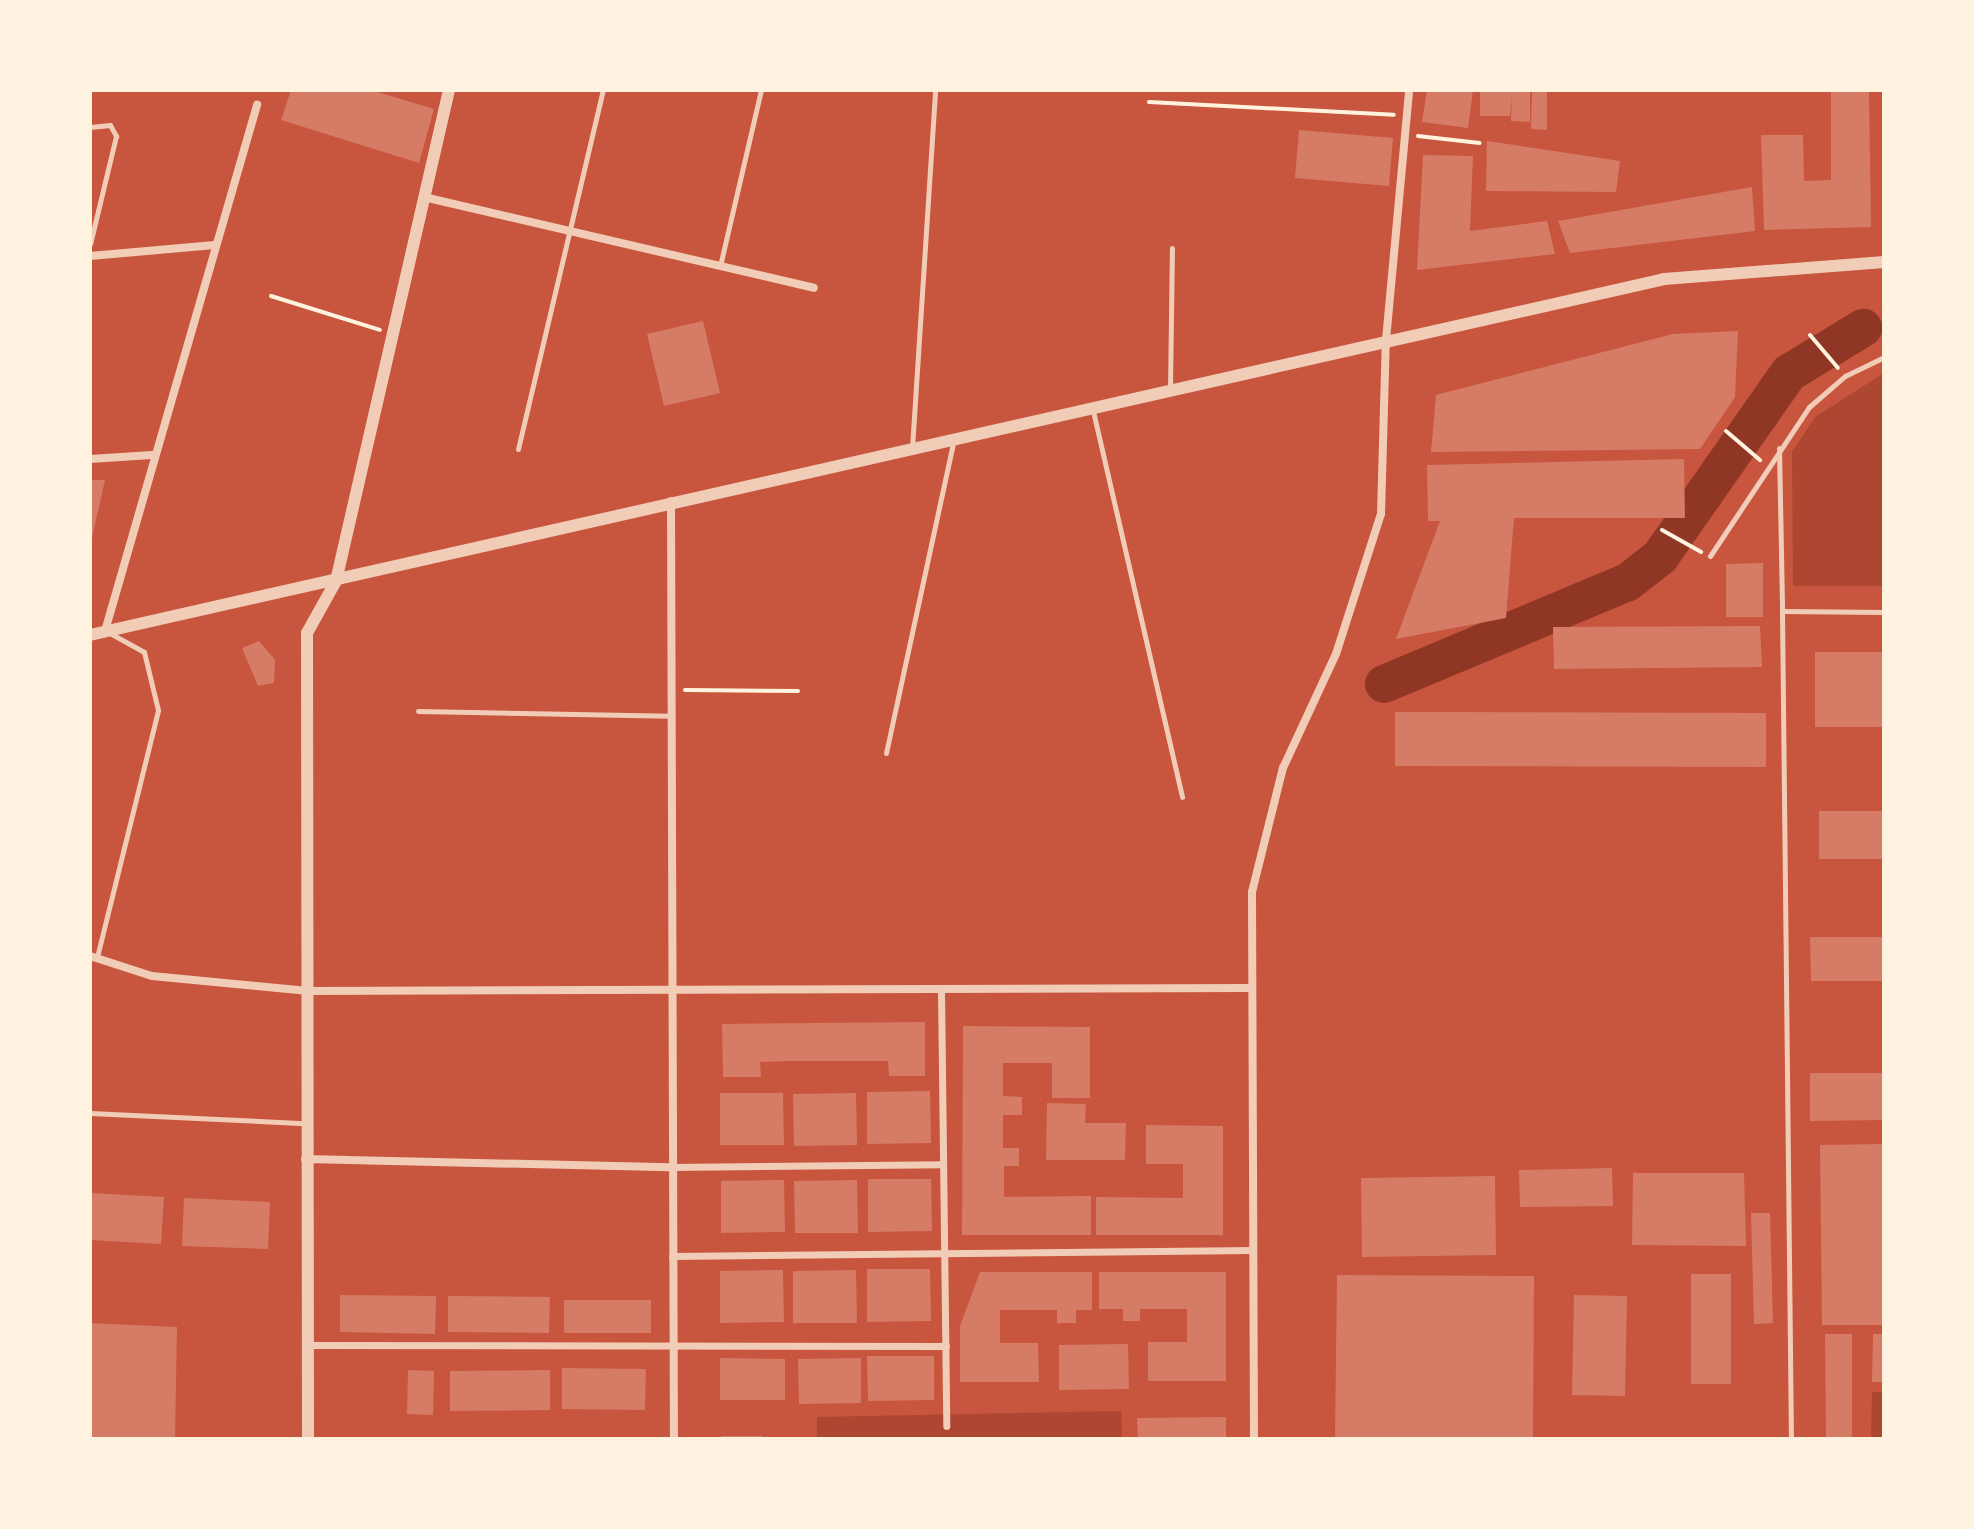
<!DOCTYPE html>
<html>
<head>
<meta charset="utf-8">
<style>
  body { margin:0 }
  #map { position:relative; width:1974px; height:1529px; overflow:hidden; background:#c8553d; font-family:"Noto Sans",sans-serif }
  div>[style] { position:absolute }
  .green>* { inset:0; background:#ae4732 }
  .river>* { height:38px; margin:-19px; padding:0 19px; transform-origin:19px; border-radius:19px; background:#8f3625 }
  .building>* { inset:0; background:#d67c66 }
  .path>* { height:4px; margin:-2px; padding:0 2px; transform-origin:2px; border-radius:2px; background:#fff3e0 }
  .service>* { height:5px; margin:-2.5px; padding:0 2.5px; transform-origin:2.5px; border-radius:2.5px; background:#f1ccb7 }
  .pedestrian>* { height:7px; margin:-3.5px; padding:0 3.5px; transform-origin:3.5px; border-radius:3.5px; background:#f1ccb7 }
  .minor>* { height:8px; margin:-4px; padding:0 4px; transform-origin:4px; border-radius:4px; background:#f1ccb7 }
  .tertiary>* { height:12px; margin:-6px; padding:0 6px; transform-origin:6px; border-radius:6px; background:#f1ccb7 }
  span { translate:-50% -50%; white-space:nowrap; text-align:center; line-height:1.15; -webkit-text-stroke:8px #fff3e0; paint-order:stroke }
  .frame { position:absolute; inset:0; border:92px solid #fff3e0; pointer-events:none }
</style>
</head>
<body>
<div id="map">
  <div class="green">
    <div style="clip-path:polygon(1884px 373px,1884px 586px,1793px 586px,1792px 452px,1815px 417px)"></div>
    <div style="clip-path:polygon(1872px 1392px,1884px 1392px,1884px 1439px,1871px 1439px)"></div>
    <div style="clip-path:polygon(1121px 1411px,1122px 1439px,817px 1439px,817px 1417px)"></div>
  </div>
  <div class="river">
    <div style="left:1384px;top:684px;width:264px;rotate:-22.7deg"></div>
    <div style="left:1628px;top:582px;width:41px;rotate:-38deg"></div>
    <div style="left:1660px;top:557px;width:225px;rotate:-55deg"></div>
    <div style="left:1789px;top:373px;width:87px;rotate:-31.3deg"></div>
  </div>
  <div class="building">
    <div style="clip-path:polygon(291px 90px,371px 90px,434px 109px,419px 163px,281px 120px)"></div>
    <div style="clip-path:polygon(1427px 90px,1473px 90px,1468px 128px,1422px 122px)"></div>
    <div style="clip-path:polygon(1480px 90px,1530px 90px,1530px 122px,1511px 121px,1512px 95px,1510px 116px,1480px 116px)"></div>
    <div style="clip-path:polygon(1532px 90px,1547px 90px,1547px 130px,1531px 129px)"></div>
    <div style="clip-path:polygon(1831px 90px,1869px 90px,1871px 227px,1764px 230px,1761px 135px,1803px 135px,1804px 181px,1831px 180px)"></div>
    <div style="clip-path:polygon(1299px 130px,1393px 138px,1389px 186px,1295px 178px)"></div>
    <div style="clip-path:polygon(1487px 141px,1620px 161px,1616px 192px,1486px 191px)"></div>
    <div style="clip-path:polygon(1423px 155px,1473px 156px,1470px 231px,1547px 221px,1555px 254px,1417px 270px)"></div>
    <div style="clip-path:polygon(1752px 187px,1755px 231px,1570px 253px,1558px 221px)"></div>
    <div style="clip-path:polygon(703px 321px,720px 393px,664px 406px,647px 334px)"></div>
    <div style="clip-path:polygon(1738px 331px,1735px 397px,1700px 449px,1431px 452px,1436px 395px,1673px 334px)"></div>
    <div style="clip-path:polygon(1684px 459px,1685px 518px,1514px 518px,1506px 618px,1396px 639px,1440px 521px,1428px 521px,1427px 465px)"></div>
    <div style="clip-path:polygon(90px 480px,105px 480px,91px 542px,90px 542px)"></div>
    <div style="clip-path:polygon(1763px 563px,1763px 617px,1726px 617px,1726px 564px)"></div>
    <div style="clip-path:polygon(1760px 626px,1762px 667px,1554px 669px,1553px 627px)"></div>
    <div style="clip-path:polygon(259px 641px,275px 660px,274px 683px,258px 686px,242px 648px)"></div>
    <div style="clip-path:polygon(1815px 652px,1884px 652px,1884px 727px,1815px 727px)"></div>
    <div style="clip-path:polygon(1395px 712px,1766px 713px,1766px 767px,1395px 766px)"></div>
    <div style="clip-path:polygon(1819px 811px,1884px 811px,1884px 859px,1819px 859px)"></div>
    <div style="clip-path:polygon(1810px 937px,1884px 937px,1884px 981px,1811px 981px)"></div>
    <div style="clip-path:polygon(925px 1022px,925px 1076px,889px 1076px,888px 1061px,789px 1061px,760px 1062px,761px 1077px,723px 1077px,722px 1024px)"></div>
    <div style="clip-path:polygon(963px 1026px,1090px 1027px,1090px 1098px,1052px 1098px,1052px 1063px,1003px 1063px,1003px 1096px,1022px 1097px,1022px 1115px,1003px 1115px,1003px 1148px,1019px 1148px,1019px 1166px,1004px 1166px,1004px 1197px,1091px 1196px,1091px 1235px,962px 1235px)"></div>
    <div style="clip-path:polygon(1810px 1073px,1884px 1073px,1884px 1120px,1810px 1121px)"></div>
    <div style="clip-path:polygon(930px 1091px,931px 1143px,867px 1144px,867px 1092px)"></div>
    <div style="clip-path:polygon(720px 1093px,783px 1093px,784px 1145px,720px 1145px)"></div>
    <div style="clip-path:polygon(856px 1093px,857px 1145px,794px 1146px,793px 1094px)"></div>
    <div style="clip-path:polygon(1047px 1103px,1086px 1104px,1085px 1123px,1126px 1123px,1125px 1160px,1046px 1160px)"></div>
    <div style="clip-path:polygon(1146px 1125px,1223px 1126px,1223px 1235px,1096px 1235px,1096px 1197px,1183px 1198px,1183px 1164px,1146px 1164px)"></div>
    <div style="clip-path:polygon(1884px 1144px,1884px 1325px,1822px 1325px,1820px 1145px)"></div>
    <div style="clip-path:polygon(1612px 1168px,1613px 1206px,1520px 1207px,1519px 1170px)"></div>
    <div style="clip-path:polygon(1633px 1173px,1744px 1173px,1746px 1246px,1632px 1245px)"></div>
    <div style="clip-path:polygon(1495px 1176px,1496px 1255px,1362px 1257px,1361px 1178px)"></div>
    <div style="clip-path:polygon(868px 1179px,931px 1179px,932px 1231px,868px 1232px)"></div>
    <div style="clip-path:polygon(784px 1180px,785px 1232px,721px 1233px,721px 1181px)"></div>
    <div style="clip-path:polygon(857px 1180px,858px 1233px,795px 1233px,794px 1181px)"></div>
    <div style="clip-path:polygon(90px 1193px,164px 1197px,161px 1244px,90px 1240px)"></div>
    <div style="clip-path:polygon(184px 1198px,270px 1202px,268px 1249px,182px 1246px)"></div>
    <div style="clip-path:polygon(1751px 1213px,1770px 1213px,1773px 1323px,1754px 1324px)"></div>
    <div style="clip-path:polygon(867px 1269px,930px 1269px,931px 1321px,867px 1322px)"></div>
    <div style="clip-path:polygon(783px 1270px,784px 1322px,720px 1323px,720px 1271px)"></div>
    <div style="clip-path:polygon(856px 1270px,857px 1323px,793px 1323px,793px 1271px)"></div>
    <div style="clip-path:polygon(980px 1272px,1092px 1272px,1092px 1310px,1076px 1310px,1076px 1323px,1057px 1323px,1057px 1310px,1000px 1310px,1000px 1343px,1038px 1343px,1039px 1382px,960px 1382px,960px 1326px)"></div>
    <div style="clip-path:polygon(1099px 1272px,1226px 1272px,1226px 1381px,1148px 1381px,1148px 1342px,1187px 1342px,1187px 1309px,1140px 1309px,1140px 1321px,1123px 1321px,1123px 1309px,1099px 1309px)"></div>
    <div style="clip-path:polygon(1691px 1274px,1731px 1274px,1731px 1384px,1691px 1384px)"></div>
    <div style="clip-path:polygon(1337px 1275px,1534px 1276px,1533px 1439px,1335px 1438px)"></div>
    <div style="clip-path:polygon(340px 1295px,436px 1296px,435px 1334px,340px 1332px)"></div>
    <div style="clip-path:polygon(1574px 1295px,1627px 1296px,1625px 1396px,1572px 1395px)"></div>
    <div style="clip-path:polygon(448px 1296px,550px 1297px,549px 1333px,448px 1332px)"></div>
    <div style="clip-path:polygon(564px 1300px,651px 1300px,651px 1333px,564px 1333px)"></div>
    <div style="clip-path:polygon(90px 1323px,177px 1327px,175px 1439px,90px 1439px)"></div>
    <div style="clip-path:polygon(1825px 1334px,1852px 1334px,1852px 1439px,1826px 1439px)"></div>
    <div style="clip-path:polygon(1873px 1334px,1884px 1334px,1884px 1382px,1872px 1382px)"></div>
    <div style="clip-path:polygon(1128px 1344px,1129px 1389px,1059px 1390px,1059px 1345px)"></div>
    <div style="clip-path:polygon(867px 1356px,934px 1356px,934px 1400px,868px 1401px)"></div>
    <div style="clip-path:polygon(720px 1358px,785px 1359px,785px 1400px,720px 1400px)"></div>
    <div style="clip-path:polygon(861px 1358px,861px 1403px,799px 1404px,798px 1359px)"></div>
    <div style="clip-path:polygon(562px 1368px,646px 1369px,645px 1410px,562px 1409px)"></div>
    <div style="clip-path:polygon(408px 1370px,434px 1371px,433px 1415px,407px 1414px)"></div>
    <div style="clip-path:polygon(550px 1370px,550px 1410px,450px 1411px,450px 1371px)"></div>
    <div style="clip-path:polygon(1226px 1417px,1226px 1439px,1138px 1439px,1137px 1418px)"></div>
    <div style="clip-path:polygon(721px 1436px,762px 1436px,762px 1439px,721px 1439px)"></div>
  </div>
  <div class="path">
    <div style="left:1149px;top:102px;width:245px;rotate:3deg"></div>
    <div style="left:1418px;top:136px;width:62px;rotate:6.4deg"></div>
    <div style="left:271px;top:296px;width:114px;rotate:17.3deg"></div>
    <div style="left:1810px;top:335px;width:43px;rotate:49.7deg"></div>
    <div style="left:1726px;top:431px;width:45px;rotate:40.5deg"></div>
    <div style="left:1662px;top:530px;width:45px;rotate:29.4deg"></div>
    <div style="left:685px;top:690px;width:113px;rotate:0.5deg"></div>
  </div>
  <div class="service">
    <div style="left:90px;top:127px;width:20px;rotate:-6deg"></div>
    <div style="left:110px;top:125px;width:13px;rotate:61deg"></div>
    <div style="left:116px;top:136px;width:111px;rotate:103.5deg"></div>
    <div style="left:720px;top:266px;width:181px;rotate:-76.9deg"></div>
    <div style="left:1170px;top:388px;width:140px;rotate:-89.2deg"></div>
    <div style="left:1093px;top:411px;width:396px;rotate:77deg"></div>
    <div style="left:912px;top:448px;width:359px;rotate:-86.3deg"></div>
    <div style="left:1779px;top:448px;width:163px;rotate:88.9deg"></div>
    <div style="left:1782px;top:611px;width:102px;rotate:0.6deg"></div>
    <div style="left:518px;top:449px;width:369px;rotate:-76.7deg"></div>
    <div style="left:1710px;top:556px;width:179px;rotate:-56.4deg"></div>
    <div style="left:1809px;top:407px;width:48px;rotate:-40.7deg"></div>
    <div style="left:1845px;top:376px;width:43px;rotate:-26deg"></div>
    <div style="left:1782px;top:611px;width:828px;rotate:89.38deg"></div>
    <div style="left:418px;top:711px;width:252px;rotate:1.1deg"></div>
    <div style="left:886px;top:753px;width:317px;rotate:-77.8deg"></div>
    <div style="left:97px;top:957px;width:254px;rotate:-76.1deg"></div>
    <div style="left:158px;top:710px;width:60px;rotate:-103.6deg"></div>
    <div style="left:144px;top:652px;width:39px;rotate:-151deg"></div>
    <div style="left:90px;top:1113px;width:215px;rotate:2.7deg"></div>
  </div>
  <div class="pedestrian">
    <div style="left:941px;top:990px;width:436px;rotate:89.3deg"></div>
    <div style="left:670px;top:1167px;width:273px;rotate:-0.6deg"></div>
    <div style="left:672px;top:1256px;width:581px;rotate:-0.59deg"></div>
    <div style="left:307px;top:1345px;width:639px;rotate:0.09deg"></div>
  </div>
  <div class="minor">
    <div style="left:428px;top:198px;width:396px;rotate:13.1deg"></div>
    <div style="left:90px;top:256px;width:125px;rotate:-5deg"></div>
    <div style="left:90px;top:459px;width:62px;rotate:-3.7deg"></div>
    <div style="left:671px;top:501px;width:938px;rotate:89.82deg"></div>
    <div style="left:105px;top:631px;width:548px;rotate:-73.88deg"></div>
    <div style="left:90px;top:956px;width:65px;rotate:17.9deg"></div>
    <div style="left:152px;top:976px;width:157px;rotate:5.5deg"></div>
    <div style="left:308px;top:991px;width:941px;rotate:-0.18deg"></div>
    <div style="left:305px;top:1159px;width:365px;rotate:1.3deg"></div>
    <div style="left:1254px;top:1439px;width:547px;rotate:-90.21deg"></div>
    <div style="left:1252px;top:892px;width:128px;rotate:-76deg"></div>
    <div style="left:1283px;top:768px;width:126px;rotate:-65.1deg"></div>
    <div style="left:1336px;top:654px;width:147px;rotate:-72.2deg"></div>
    <div style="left:1381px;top:514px;width:174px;rotate:-88.4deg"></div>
    <div style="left:1386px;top:340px;width:251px;rotate:-84.7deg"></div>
  </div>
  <div class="tertiary">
    <div style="left:90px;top:635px;width:1614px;rotate:-12.74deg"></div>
    <div style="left:1664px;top:279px;width:221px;rotate:-4.4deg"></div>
    <div style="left:308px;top:1439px;width:806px;rotate:-90.07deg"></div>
    <div style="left:307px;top:633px;width:60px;rotate:-60.9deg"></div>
    <div style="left:336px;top:581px;width:504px;rotate:-77.04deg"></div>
  </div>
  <div class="frame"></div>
</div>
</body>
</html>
